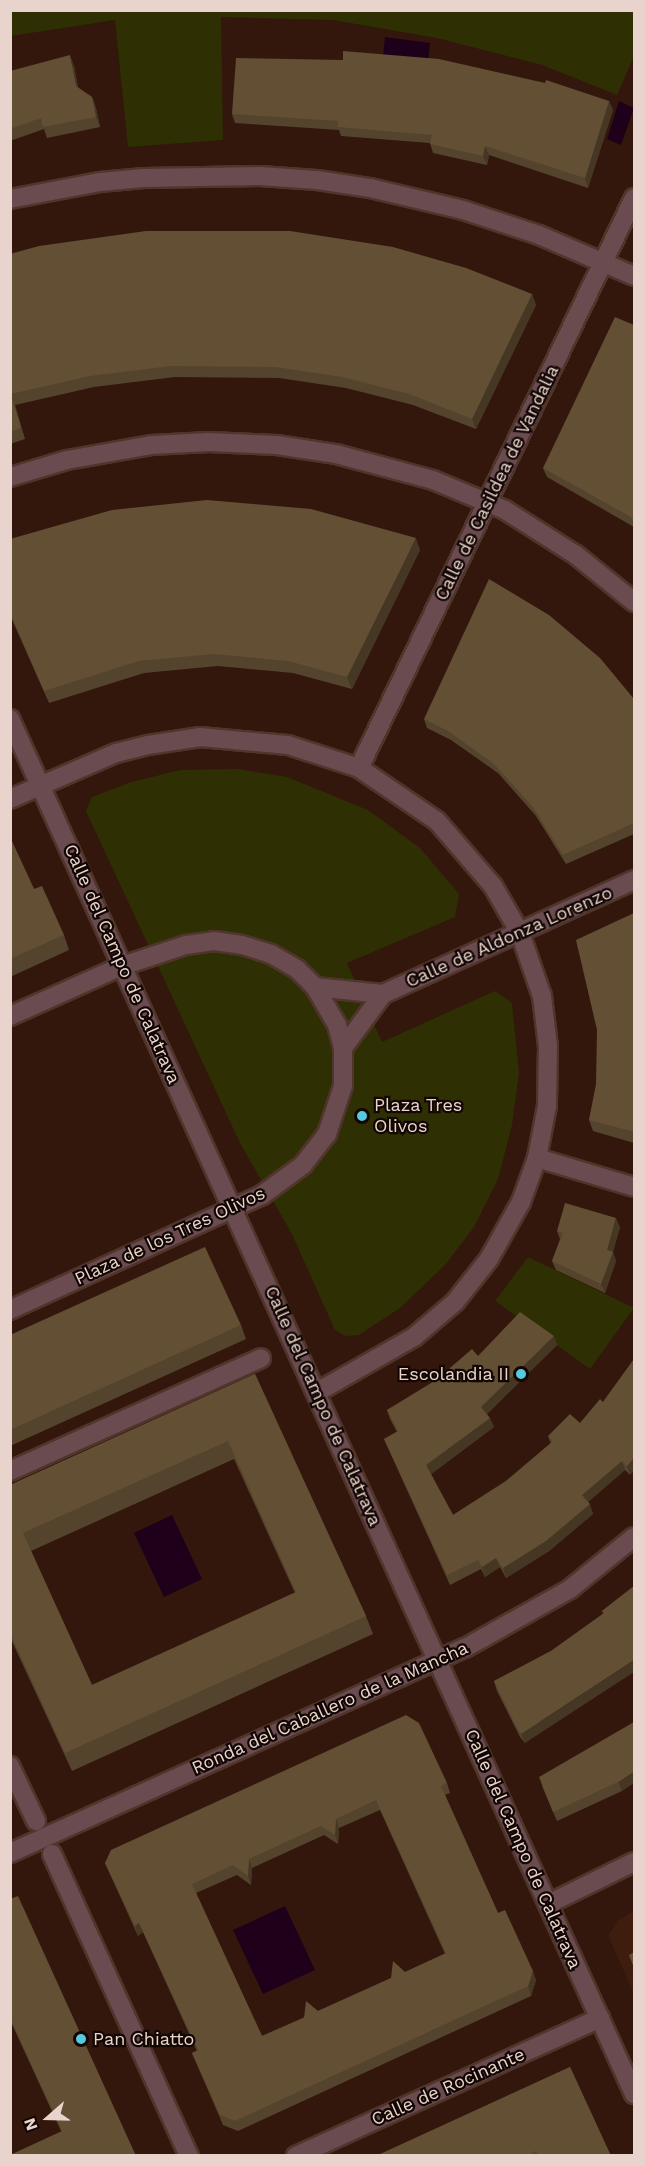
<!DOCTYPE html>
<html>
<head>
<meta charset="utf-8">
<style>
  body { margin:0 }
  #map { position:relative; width:645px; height:2166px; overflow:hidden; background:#33170c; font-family:"Work Sans",sans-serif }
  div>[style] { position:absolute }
  .built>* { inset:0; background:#3e1c0e }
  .green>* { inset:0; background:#2e2f03 }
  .water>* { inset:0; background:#1f001b }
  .roads { filter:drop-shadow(2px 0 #50352b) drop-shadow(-2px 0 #50352b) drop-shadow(0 2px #50352b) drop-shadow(0 -2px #50352b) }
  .street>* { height:18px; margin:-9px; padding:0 9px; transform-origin:9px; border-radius:9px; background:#694b50 }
  .wall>* { inset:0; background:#54442d }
  .shaded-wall>* { inset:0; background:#453724 }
  .building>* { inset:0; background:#624f34 }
  .dots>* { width:16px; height:16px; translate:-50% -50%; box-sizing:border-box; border:3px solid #120603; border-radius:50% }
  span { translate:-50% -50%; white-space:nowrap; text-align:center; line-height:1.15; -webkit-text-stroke:4.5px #120603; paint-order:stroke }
  .street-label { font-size:18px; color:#e8d4cc }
  .poi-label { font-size:18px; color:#e8d4cc }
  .left { translate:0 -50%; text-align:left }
  .right { translate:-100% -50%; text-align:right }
  .frame { position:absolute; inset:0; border:12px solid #e8d4cc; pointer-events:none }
  .north { position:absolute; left:18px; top:2088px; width:60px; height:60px; -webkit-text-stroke:4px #120603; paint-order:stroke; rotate:250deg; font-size:16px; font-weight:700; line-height:24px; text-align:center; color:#e8d4cc }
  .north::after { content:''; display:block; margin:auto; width:21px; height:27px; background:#e8d4cc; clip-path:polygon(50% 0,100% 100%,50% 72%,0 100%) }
</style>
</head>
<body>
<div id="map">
  <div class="built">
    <div style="clip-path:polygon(634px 1911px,634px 1994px,608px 1936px,617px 1921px)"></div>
  </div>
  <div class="green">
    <div style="clip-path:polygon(11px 10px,634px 11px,634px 56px,617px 95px,542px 65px,437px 38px,333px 20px,221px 17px,223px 140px,128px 147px,115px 20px,11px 36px)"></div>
    <div style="clip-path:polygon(237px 769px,287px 777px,368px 810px,420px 848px,459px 894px,455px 917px,347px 963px,382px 1042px,495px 991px,512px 1003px,519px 1073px,512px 1125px,498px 1179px,474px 1227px,445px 1265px,400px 1308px,359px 1335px,345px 1336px,335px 1330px,292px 1234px,240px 1143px,86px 811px,92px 797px,131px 782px,181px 770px)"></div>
    <div style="clip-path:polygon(528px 1257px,634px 1308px,590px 1369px,495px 1301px)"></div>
  </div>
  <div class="water">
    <div style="clip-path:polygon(385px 37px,430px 43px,428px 63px,383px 57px)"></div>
    <div style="clip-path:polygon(619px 101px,634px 108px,621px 145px,607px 139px)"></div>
    <div style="clip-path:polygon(172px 1515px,202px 1579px,164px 1597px,134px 1533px)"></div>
    <div style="clip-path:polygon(285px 1906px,315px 1970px,263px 1994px,233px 1930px)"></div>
  </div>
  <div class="roads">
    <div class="street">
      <div style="left:10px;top:199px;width:92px;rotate:-10.7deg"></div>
      <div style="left:100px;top:182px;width:44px;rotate:-5.2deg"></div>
      <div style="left:144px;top:178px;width:116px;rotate:-1deg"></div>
      <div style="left:260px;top:176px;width:57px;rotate:4deg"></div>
      <div style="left:317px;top:180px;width:54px;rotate:8.6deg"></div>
      <div style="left:370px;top:188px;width:96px;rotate:13.3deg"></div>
      <div style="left:463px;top:210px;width:80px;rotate:18.2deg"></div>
      <div style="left:539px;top:235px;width:103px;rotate:23.3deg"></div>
      <div style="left:10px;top:477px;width:59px;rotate:-16.6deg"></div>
      <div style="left:67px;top:460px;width:85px;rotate:-10.1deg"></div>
      <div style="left:151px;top:445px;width:58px;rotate:-3deg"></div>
      <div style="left:209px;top:442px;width:68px;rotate:2.5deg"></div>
      <div style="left:277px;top:445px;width:60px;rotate:8.7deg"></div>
      <div style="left:336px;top:454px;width:100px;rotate:15deg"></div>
      <div style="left:433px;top:480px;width:78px;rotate:22.6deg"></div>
      <div style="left:505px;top:510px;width:84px;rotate:32.4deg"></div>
      <div style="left:576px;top:555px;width:75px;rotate:39deg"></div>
      <div style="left:10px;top:719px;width:1510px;rotate:65.59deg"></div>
      <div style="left:359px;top:768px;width:633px;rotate:-64.24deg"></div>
      <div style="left:10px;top:799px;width:116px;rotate:-23.5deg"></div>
      <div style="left:116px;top:753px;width:33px;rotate:-14deg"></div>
      <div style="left:148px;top:745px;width:53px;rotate:-8.7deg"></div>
      <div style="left:200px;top:737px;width:88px;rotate:5.2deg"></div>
      <div style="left:288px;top:745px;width:75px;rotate:17.9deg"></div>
      <div style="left:359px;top:768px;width:94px;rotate:34.2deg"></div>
      <div style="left:437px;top:821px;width:86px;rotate:49.3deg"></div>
      <div style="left:493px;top:886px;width:54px;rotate:60.1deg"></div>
      <div style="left:520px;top:933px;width:67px;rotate:70.8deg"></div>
      <div style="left:542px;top:996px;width:50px;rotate:83.2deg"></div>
      <div style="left:548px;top:1046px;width:60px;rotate:91deg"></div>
      <div style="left:547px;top:1106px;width:53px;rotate:100.9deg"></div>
      <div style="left:537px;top:1158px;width:47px;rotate:110deg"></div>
      <div style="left:521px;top:1202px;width:65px;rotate:119.3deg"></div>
      <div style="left:489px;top:1259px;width:55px;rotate:128.3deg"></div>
      <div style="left:455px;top:1302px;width:54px;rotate:139.5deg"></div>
      <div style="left:414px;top:1337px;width:112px;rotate:150.4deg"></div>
      <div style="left:315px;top:987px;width:68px;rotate:5.9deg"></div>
      <div style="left:383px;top:994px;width:276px;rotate:-24.4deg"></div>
      <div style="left:10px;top:1016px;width:123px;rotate:-24.1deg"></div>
      <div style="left:122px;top:966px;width:67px;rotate:-18.2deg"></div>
      <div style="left:186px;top:945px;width:28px;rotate:-8deg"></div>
      <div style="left:214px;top:941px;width:28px;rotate:8deg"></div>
      <div style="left:242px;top:945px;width:30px;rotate:17deg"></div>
      <div style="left:271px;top:954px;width:30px;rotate:30deg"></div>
      <div style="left:297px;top:969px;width:25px;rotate:45deg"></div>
      <div style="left:315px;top:987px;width:44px;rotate:59.9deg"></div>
      <div style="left:337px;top:1025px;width:24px;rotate:75deg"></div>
      <div style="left:343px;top:1048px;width:38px;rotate:90deg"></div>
      <div style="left:343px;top:1086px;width:51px;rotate:108.4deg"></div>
      <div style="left:327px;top:1134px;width:39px;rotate:128deg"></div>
      <div style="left:303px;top:1165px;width:51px;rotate:143.8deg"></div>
      <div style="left:262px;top:1195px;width:277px;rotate:155.5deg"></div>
      <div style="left:343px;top:1048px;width:67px;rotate:-53.5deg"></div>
      <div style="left:537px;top:1158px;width:101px;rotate:16.6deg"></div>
      <div style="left:10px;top:1471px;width:275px;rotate:-24.2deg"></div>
      <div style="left:10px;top:1766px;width:61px;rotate:64.7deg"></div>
      <div style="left:10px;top:1853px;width:499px;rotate:-24.3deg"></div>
      <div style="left:465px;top:1648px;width:120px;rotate:-29.3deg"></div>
      <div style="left:570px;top:1589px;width:82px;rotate:-39.1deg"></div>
      <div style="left:52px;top:1854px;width:332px;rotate:65.6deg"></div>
      <div style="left:548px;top:1904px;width:96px;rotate:-26deg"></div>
      <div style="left:296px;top:2156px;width:334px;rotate:-24.4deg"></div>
    </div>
  </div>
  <div class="wall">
    <div style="clip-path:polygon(74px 66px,78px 88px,92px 97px,96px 108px,100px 127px,47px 138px,44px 129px,10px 141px,10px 71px)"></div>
    <div style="clip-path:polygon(609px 101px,613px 110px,588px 188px,489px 155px,487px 165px,433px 153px,430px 143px,341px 136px,339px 130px,235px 123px,232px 114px)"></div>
    <div style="clip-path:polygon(10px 254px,532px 294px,536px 305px,476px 429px,413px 405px,346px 388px,279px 378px,175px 377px,94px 387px,15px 405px,25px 439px,10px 444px)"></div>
    <div style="clip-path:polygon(634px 325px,634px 527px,547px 477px,543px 468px)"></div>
    <div style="clip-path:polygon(10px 539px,420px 550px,352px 689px,293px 673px,218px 666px,144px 673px,49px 703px,10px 615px)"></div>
    <div style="clip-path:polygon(634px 699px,634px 834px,566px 864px,536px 816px,498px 773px,451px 740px,427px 728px,424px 719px)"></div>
    <div style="clip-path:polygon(10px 837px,34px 889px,64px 935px,69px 950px,10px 977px)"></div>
    <div style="clip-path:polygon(634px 913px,634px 1143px,593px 1131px,589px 1120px)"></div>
    <div style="clip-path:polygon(620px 1227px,613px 1252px,616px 1261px,605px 1293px,556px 1270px,552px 1261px,560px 1239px,557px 1231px)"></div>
    <div style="clip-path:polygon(241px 1325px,246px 1339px,10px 1446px,10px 1335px)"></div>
    <div style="clip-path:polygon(557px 1345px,487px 1414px,494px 1427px,431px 1474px,453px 1515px,506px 1481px,551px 1444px,548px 1436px,580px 1423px,603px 1402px,634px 1359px,630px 1475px,625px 1470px,588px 1502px,593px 1514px,549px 1551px,506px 1578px,500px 1567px,485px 1577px,481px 1569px,450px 1585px,384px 1439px,397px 1432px,390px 1419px,387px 1410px,478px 1356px)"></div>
    <div style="clip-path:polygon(evenodd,255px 1374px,366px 1616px,373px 1634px,72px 1771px,10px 1637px,10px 1485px,255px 1374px,234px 1459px,295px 1593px,92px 1685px,31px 1551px,234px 1459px)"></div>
    <div style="clip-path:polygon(634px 1586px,525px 1743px,520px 1737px,497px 1691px,494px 1681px,551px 1651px,603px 1614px,602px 1611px)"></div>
    <div style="clip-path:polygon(634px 1722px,622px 1791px,557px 1821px,542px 1786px)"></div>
    <div style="clip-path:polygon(evenodd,447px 1783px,450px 1793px,445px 1795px,498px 1913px,536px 1980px,531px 1996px,238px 2131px,223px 2125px,192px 2053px,197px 2051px,143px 1932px,138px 1936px,105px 1863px,447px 1783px,380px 1810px,445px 1954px,262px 2036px,196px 1893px,237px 1875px,251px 1885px,252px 1868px,324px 1835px,338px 1844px,339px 1828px,380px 1810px)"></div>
    <div style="clip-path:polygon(10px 1899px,136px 2156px,61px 2131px,10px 2020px)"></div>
    <div style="clip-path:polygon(570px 2067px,611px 2156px,376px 2156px)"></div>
  </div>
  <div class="shaded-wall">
    <div style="clip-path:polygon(70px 55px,74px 66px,80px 97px,76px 86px)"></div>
    <div style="clip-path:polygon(92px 97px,96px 108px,100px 127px,96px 117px)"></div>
    <div style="clip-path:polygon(609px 101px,613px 110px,588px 188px,585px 178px)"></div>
    <div style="clip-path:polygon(485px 146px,489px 155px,487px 165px,483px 156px)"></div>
    <div style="clip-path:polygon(532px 294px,536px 305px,476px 429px,472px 419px)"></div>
    <div style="clip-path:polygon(11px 394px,15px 405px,25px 439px,21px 428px)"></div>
    <div style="clip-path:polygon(416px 538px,420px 550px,352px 689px,347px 677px)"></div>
    <div style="clip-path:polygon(616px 1218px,620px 1227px,612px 1255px,613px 1252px,616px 1261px,605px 1293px,601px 1284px,607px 1250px)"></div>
    <div style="clip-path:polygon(554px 1336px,557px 1345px,485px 1416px,481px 1407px)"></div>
    <div style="clip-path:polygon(490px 1418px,494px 1427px,430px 1475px,426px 1465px)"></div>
    <div style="clip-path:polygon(634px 1458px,634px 1471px,630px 1475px,627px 1466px)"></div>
    <div style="clip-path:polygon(622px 1461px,625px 1470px,585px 1504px,582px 1495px)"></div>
    <div style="clip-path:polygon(590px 1504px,593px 1514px,549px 1551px,506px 1578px,503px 1568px)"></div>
    <div style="clip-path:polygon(496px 1558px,500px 1567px,485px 1577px,482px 1567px)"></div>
    <div style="clip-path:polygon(634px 1660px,634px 1672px,525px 1743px,521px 1734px)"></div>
    <div style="clip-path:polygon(634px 1772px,634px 1783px,622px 1791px,618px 1782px)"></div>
    <div style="clip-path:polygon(336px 1819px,339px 1828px,338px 1844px,335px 1835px)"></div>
    <div style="clip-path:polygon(249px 1859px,252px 1868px,251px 1885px,248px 1876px)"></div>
    <div style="clip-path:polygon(139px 1923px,143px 1932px,138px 1936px,135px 1926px)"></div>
    <div style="clip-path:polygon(533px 1971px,536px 1980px,531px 1996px,528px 1986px)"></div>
  </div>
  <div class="building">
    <div style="clip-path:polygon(343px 51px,439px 59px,545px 83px,546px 80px,609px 101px,585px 178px,485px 146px,483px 156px,430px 144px,432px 135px,338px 127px,338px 121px,232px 114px,236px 58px,343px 60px)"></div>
    <div style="clip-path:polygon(70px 55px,76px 86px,92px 97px,96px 117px,43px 127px,41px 118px,10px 129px,10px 71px)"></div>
    <div style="clip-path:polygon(146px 231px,290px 231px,393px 247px,466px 268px,532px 294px,472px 419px,409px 394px,342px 377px,275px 367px,171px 366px,90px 376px,11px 394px,21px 428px,10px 432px,10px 254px,39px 246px)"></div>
    <div style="clip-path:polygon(615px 317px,634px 325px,634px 520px,629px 516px,543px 468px)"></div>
    <div style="clip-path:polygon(207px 500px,311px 509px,416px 538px,347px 677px,288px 661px,214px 654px,139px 661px,44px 691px,10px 613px,10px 539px,112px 510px)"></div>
    <div style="clip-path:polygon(489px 579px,549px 615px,600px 658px,634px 699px,634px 823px,563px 855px,533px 807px,494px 764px,448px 731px,424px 719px)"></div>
    <div style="clip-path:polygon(10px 837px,34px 889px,42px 886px,64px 935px,10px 959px)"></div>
    <div style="clip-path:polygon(634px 913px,634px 1132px,589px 1120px,596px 1084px,597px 1030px,576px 940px)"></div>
    <div style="clip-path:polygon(565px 1203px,616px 1218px,607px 1250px,613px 1252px,601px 1284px,552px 1261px,563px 1233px,557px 1231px)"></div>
    <div style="clip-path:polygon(205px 1247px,241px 1325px,10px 1430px,10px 1335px)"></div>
    <div style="clip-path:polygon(520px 1312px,554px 1336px,481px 1407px,490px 1418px,426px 1465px,453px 1515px,506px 1481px,553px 1441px,548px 1436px,570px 1414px,580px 1423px,600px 1399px,603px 1402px,634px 1359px,634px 1458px,627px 1466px,622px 1461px,582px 1495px,590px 1504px,546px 1541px,503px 1568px,496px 1558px,482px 1567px,478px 1560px,447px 1575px,384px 1439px,398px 1431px,387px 1410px,436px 1380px,472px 1349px,478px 1356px)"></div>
    <div style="clip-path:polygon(evenodd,255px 1374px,366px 1616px,65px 1753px,10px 1633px,10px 1485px,255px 1374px,228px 1441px,296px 1592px,92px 1685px,23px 1533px,228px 1441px)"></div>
    <div style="clip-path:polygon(634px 1586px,634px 1660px,521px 1734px,517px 1728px,494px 1681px,551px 1651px,604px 1613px,602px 1611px)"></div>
    <div style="clip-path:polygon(evenodd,406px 1715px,419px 1723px,447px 1783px,441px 1786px,498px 1913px,505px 1910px,533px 1971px,528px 1986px,235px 2121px,220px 2115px,192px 2053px,198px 2050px,139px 1923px,135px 1926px,105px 1863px,111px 1850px,406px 1715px,376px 1800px,446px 1953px,405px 1972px,393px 1961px,391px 1978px,318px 2011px,306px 2001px,304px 2018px,262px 2036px,192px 1884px,233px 1865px,248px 1876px,249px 1859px,321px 1826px,335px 1835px,336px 1819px,376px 1800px)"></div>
    <div style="clip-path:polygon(634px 1722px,634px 1772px,618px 1782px,553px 1812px,539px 1777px)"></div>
    <div style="clip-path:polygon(18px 1896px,136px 2156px,10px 2156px,10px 2155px,62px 2131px,10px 2018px,10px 1899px)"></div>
    <div style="clip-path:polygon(634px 1952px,634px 1968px,629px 1955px)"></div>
    <div style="clip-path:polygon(570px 2067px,611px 2156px,538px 2156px,536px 2151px,527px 2156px,376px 2156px)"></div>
  </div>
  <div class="dots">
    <div style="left:362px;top:1116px;background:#56c9e1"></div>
    <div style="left:521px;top:1374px;background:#56c9e1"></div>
    <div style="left:81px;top:2039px;background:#56c9e1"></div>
  </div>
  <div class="street-label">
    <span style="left:497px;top:483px;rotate:-64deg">Calle de Casildea de Vandalia</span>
    <span style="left:509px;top:937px;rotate:-24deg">Calle de Aldonza Lorenzo</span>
    <span style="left:122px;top:964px;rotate:66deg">Calle del Campo de Calatrava</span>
    <span style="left:170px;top:1236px;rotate:-25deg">Plaza de los Tres Olivos</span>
    <span style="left:323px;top:1406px;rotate:66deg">Calle del Campo de Calatrava</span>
    <span style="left:330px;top:1708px;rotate:-24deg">Ronda del Caballero de la Mancha</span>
    <span style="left:523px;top:1849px;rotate:66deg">Calle del Campo de Calatrava</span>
    <span style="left:448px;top:2087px;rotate:-24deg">Calle de Rocinante</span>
  </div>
  <div class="poi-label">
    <span class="left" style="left:374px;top:1116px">Plaza Tres<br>Olivos</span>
    <span class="right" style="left:509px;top:1374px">Escolandia II</span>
    <span class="left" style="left:93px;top:2039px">Pan Chiatto</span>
  </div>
  <div class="frame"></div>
  <div class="north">N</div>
</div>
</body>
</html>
